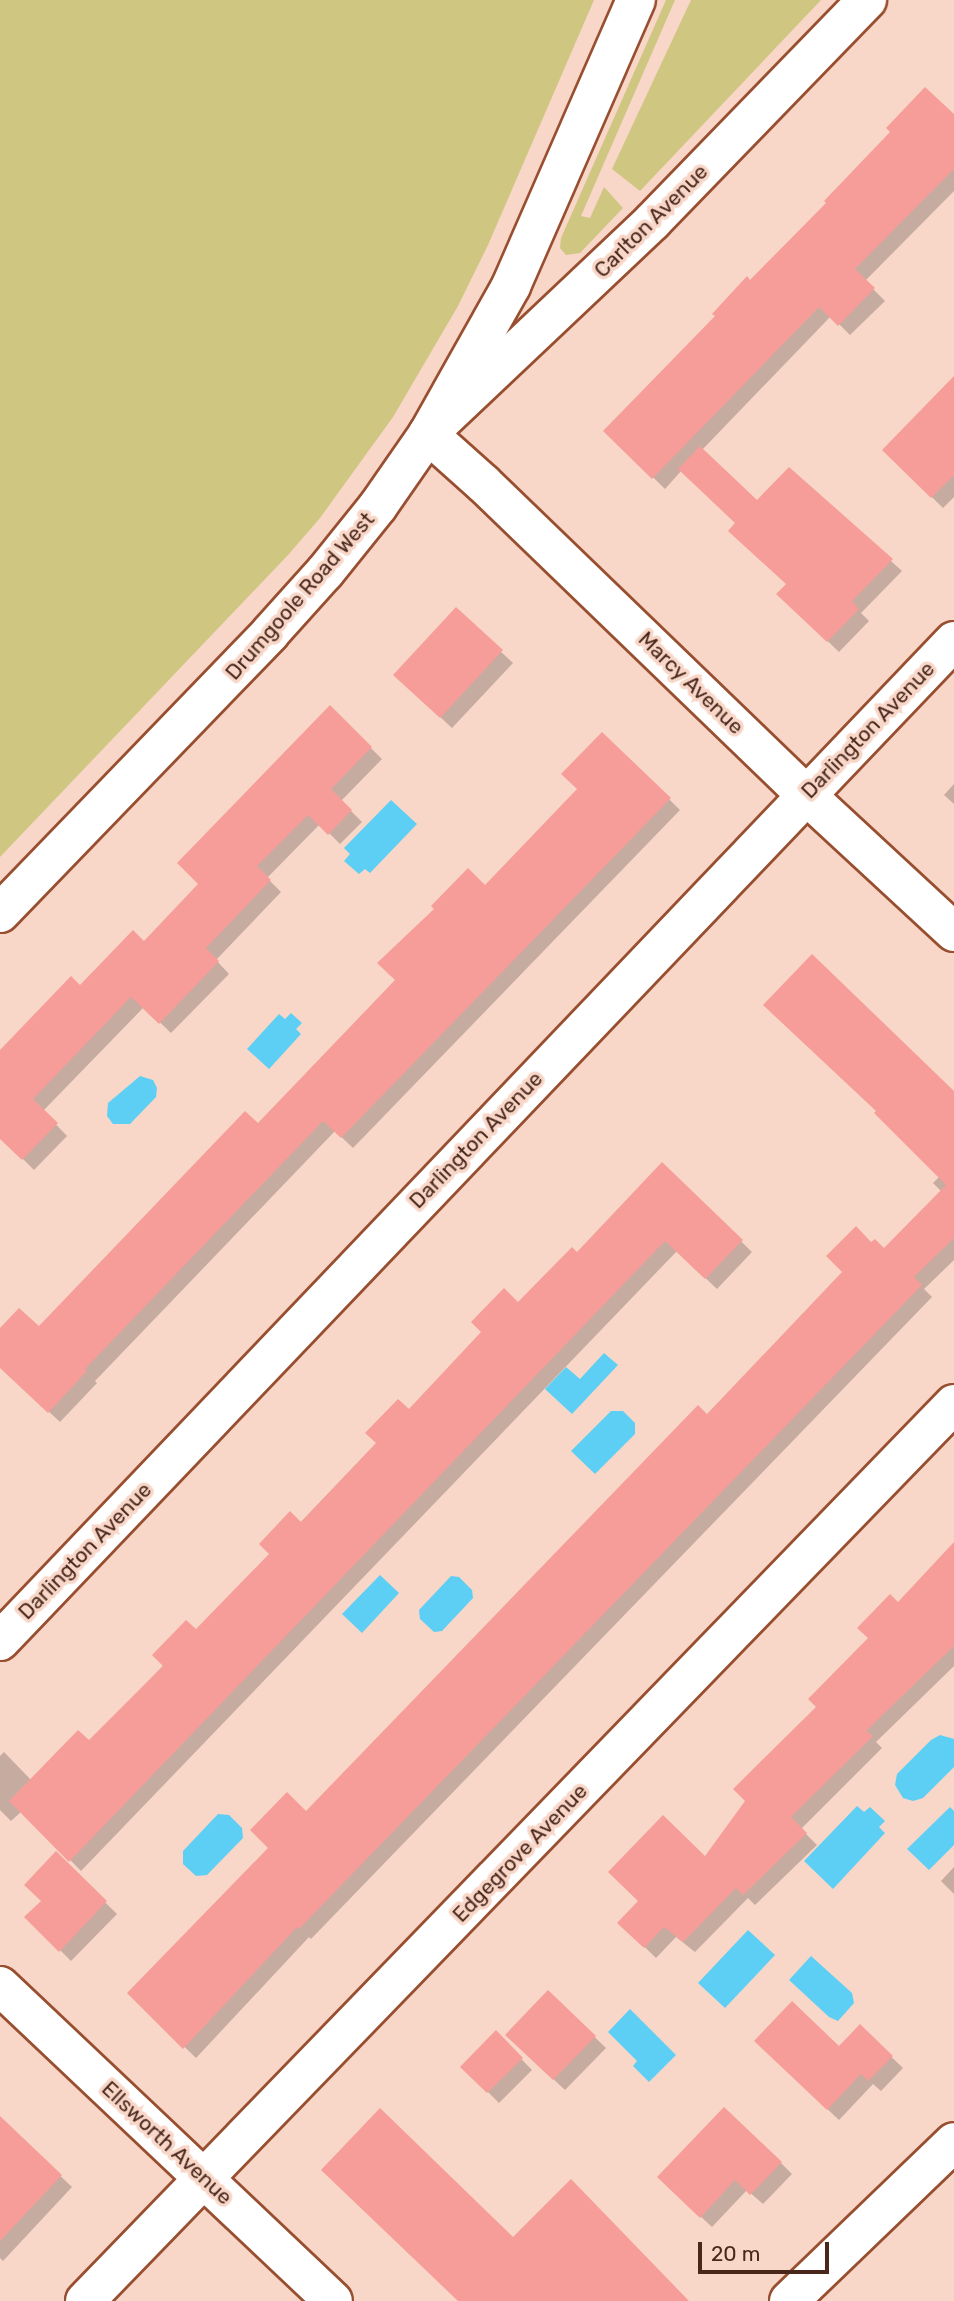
<!DOCTYPE html>
<html>
<head>
<meta charset="utf-8">
<style>
  body { margin:0 }
  #map { position:relative; width:954px; height:2301px; overflow:hidden; background:#f8d6c8; font-family:Rubik,sans-serif }
  div>[style] { position:absolute }
  .green>* { inset:0; background:#cfc781 }
  .water>* { inset:0; background:#5ecff4 }
  .shadow>* { inset:0; background:#0003 }
  .building>* { inset:0; background:#f69d99 }
  .roads { filter:drop-shadow(2px 0 #984f30) drop-shadow(-2px 0 #984f30) drop-shadow(0 2px #984f30) drop-shadow(0 -2px #984f30) }
  .minor>* { height:38px; margin:-19px; padding:0 19px; transform-origin:19px; border-radius:19px; background:#fff }
  .secondary>* { height:38px; margin:-19px; padding:0 19px; transform-origin:19px; border-radius:19px; background:#fff }
  span { translate:-50% -50%; white-space:nowrap; text-align:center; line-height:1.15; -webkit-text-stroke:7px #f8d6c8; paint-order:stroke }
  .street-label { font-size:21px; color:#49281b }
  .scale { position:absolute; left:698px; top:2242px; width:131px; height:32px; box-sizing:border-box; border:4px solid #49281b; border-top:0; padding-left:9px; font-size:21px; line-height:24px; white-space:nowrap; color:#49281b; -webkit-text-stroke:5px #f8d6c8; paint-order:stroke }
</style>
</head>
<body>
<div id="map">
  <div class="green">
    <div style="clip-path:polygon(0 0,594px 0,488px 245px,458px 306px,393px 417px,320px 518px,288px 555px,0 857px)"></div>
    <div style="clip-path:polygon(666px 0,675px 0,581px 216px,590px 218px,604px 187px,623px 208px,580px 253px,566px 255px,560px 248px,561px 238px)"></div>
    <div style="clip-path:polygon(691px 0,821px 0,640px 191px,612px 169px)"></div>
  </div>
  <div class="water">
    <div style="clip-path:polygon(391px 800px,417px 824px,370px 873px,365px 869px,359px 874px,344px 861px,350px 854px,344px 848px)"></div>
    <div style="clip-path:polygon(291px 1013px,302px 1023px,296px 1029px,301px 1034px,269px 1069px,247px 1049px,279px 1014px,285px 1019px)"></div>
    <div style="clip-path:polygon(140px 1076px,153px 1080px,157px 1088px,156px 1097px,130px 1124px,113px 1124px,107px 1116px,108px 1103px)"></div>
    <div style="clip-path:polygon(604px 1353px,618px 1365px,572px 1414px,545px 1389px,566px 1367px,580px 1379px)"></div>
    <div style="clip-path:polygon(611px 1411px,623px 1411px,635px 1423px,635px 1434px,595px 1474px,571px 1451px)"></div>
    <div style="clip-path:polygon(380px 1575px,399px 1593px,362px 1633px,342px 1614px)"></div>
    <div style="clip-path:polygon(451px 1576px,459px 1577px,472px 1590px,473px 1598px,442px 1631px,434px 1632px,420px 1619px,419px 1610px)"></div>
    <div style="clip-path:polygon(940px 1735px,954px 1739px,954px 1767px,923px 1798px,913px 1801px,903px 1798px,895px 1785px,897px 1774px,931px 1740px)"></div>
    <div style="clip-path:polygon(857px 1806px,864px 1812px,870px 1807px,885px 1821px,879px 1827px,885px 1833px,833px 1889px,804px 1861px)"></div>
    <div style="clip-path:polygon(950px 1807px,954px 1811px,954px 1845px,929px 1870px,907px 1849px)"></div>
    <div style="clip-path:polygon(218px 1814px,229px 1815px,242px 1828px,243px 1838px,207px 1875px,196px 1876px,183px 1864px,183px 1851px)"></div>
    <div style="clip-path:polygon(748px 1930px,775px 1955px,725px 2008px,698px 1983px)"></div>
    <div style="clip-path:polygon(811px 1956px,852px 1993px,854px 2003px,838px 2021px,829px 2017px,789px 1980px)"></div>
    <div style="clip-path:polygon(630px 2009px,676px 2055px,649px 2082px,633px 2066px,637px 2061px,608px 2032px)"></div>
  </div>
  <div class="shadow">
    <div style="clip-path:polygon(954px 116px,954px 191px,865px 281px,885px 301px,850px 335px,831px 316px,702px 450px,757px 502px,789px 469px,902px 571px,861px 613px,869px 621px,839px 652px,779px 594px,788px 585px,737px 523px,682px 470px,665px 489px,606px 431px,750px 282px)"></div>
    <div style="clip-path:polygon(954px 378px,954px 497px,943px 508px,884px 450px)"></div>
    <div style="clip-path:polygon(456px 610px,513px 663px,452px 728px,407px 686px)"></div>
    <div style="clip-path:polygon(330px 708px,382px 759px,341px 801px,362px 822px,340px 844px,320px 824px,267px 878px,281px 892px,216px 960px,229px 974px,171px 1033px,144px 1007px,43px 1111px,67px 1136px,34px 1170px,0 1136px,0 1053px,80px 987px,144px 943px,200px 884px)"></div>
    <div style="clip-path:polygon(603px 735px,680px 810px,353px 1148px,335px 1131px,95px 1381px,97px 1383px,60px 1422px,0 1366px,0 1331px,39px 1328px,258px 1126px,579px 789px)"></div>
    <div style="clip-path:polygon(954px 784px,954px 804px,944px 795px)"></div>
    <div style="clip-path:polygon(954px 1093px,954px 1260px,924px 1289px,932px 1297px,311px 1939px,309px 1937px,196px 2058px,129px 1993px,306px 1813px,707px 1417px,871px 1244px,884px 1250px,942px 1192px,933px 1183px,940px 1176px)"></div>
    <div style="clip-path:polygon(662px 1165px,752px 1252px,717px 1289px,677px 1251px,81px 1871px,22px 1811px,11px 1821px,0 1810px,0 1756px,4px 1752px,32px 1781px,89px 1743px,483px 1332px,577px 1254px)"></div>
    <div style="clip-path:polygon(954px 1550px,954px 1666px,876px 1742px,882px 1748px,801px 1829px,817px 1845px,755px 1905px,748px 1898px,695px 1952px,676px 1937px,656px 1958px,620px 1923px,705px 1859px,870px 1638px,898px 1605px)"></div>
    <div style="clip-path:polygon(56px 1854px,117px 1914px,71px 1961px,27px 1917px,43px 1901px)"></div>
    <div style="clip-path:polygon(954px 1867px,954px 1894px,941px 1881px)"></div>
    <div style="clip-path:polygon(548px 1992px,606px 2048px,565px 2090px,518px 2046px)"></div>
    <div style="clip-path:polygon(860px 2027px,903px 2068px,881px 2091px,873px 2084px,839px 2120px,767px 2052px,839px 2048px)"></div>
    <div style="clip-path:polygon(496px 2033px,532px 2070px,499px 2103px,463px 2067px)"></div>
    <div style="clip-path:polygon(15px 2133px,72px 2187px,3px 2261px,0 2258px,0 2148px)"></div>
    <div style="clip-path:polygon(781px 2163px,792px 2174px,763px 2204px,747px 2190px,712px 2227px,670px 2188px)"></div>
  </div>
  <div class="building">
    <div style="clip-path:polygon(925px 87px,954px 114px,954px 169px,855px 269px,875px 288px,838px 326px,819px 307px,652px 479px,603px 431px,715px 316px,712px 314px,747px 276px,750px 280px,826px 203px,824px 201px,890px 132px,886px 128px)"></div>
    <div style="clip-path:polygon(954px 376px,954px 475px,931px 498px,882px 450px)"></div>
    <div style="clip-path:polygon(700px 446px,757px 500px,789px 467px,893px 559px,852px 601px,859px 609px,827px 642px,776px 594px,786px 584px,728px 531px,735px 523px,678px 469px)"></div>
    <div style="clip-path:polygon(456px 607px,503px 650px,440px 718px,393px 675px)"></div>
    <div style="clip-path:polygon(330px 705px,372px 747px,331px 789px,352px 810px,328px 835px,308px 815px,257px 866px,271px 880px,206px 948px,219px 961px,159px 1024px,131px 997px,33px 1099px,58px 1123px,22px 1160px,0 1139px,0 1050px,71px 976px,80px 985px,133px 930px,144px 941px,198px 884px,177px 863px)"></div>
    <div style="clip-path:polygon(602px 732px,671px 798px,341px 1138px,323px 1121px,85px 1369px,87px 1371px,48px 1413px,0 1368px,0 1328px,19px 1308px,39px 1326px,245px 1111px,258px 1123px,395px 980px,377px 963px,434px 909px,431px 906px,468px 868px,485px 885px,577px 789px,561px 774px)"></div>
    <div style="clip-path:polygon(812px 954px,954px 1091px,954px 1238px,914px 1277px,922px 1285px,299px 1929px,297px 1927px,183px 2049px,127px 1993px,268px 1848px,250px 1830px,287px 1792px,306px 1811px,698px 1405px,707px 1414px,842px 1272px,826px 1256px,856px 1226px,871px 1242px,875px 1239px,884px 1248px,946px 1185px,874px 1113px,876px 1111px,763px 1005px)"></div>
    <div style="clip-path:polygon(662px 1162px,743px 1240px,705px 1279px,665px 1241px,69px 1862px,9px 1801px,78px 1730px,89px 1740px,163px 1666px,152px 1655px,186px 1620px,196px 1629px,269px 1554px,259px 1544px,290px 1511px,301px 1522px,376px 1443px,365px 1433px,398px 1399px,409px 1409px,481px 1332px,471px 1322px,504px 1288px,518px 1302px,572px 1247px,577px 1252px)"></div>
    <div style="clip-path:polygon(954px 1542px,954px 1646px,866px 1731px,873px 1736px,791px 1817px,807px 1833px,743px 1895px,736px 1888px,683px 1942px,664px 1927px,644px 1948px,617px 1923px,638px 1901px,608px 1872px,663px 1815px,705px 1856px,745px 1801px,733px 1789px,816px 1707px,808px 1699px,868px 1638px,857px 1628px,890px 1594px,898px 1602px)"></div>
    <div style="clip-path:polygon(56px 1851px,107px 1901px,59px 1952px,24px 1917px,41px 1901px,24px 1885px)"></div>
    <div style="clip-path:polygon(548px 1990px,596px 2036px,553px 2080px,505px 2035px)"></div>
    <div style="clip-path:polygon(792px 2001px,839px 2046px,860px 2024px,893px 2056px,868px 2081px,861px 2074px,827px 2110px,754px 2041px)"></div>
    <div style="clip-path:polygon(496px 2030px,523px 2058px,487px 2093px,460px 2067px)"></div>
    <div style="clip-path:polygon(724px 2107px,782px 2162px,750px 2195px,735px 2180px,700px 2218px,657px 2177px)"></div>
    <div style="clip-path:polygon(380px 2108px,513px 2237px,571px 2179px,689px 2301px,458px 2301px,321px 2170px)"></div>
    <div style="clip-path:polygon(0 2116px,62px 2175px,0 2241px)"></div>
  </div>
  <div class="roads">
    <div class="minor">
      <div style="left:867px;top:0;width:308px;rotate:134.1deg"></div>
      <div style="left:653px;top:221px;width:310px;rotate:136.6deg"></div>
      <div style="left:428px;top:434px;width:75px;rotate:41.8deg"></div>
      <div style="left:484px;top:484px;width:446px;rotate:44deg"></div>
      <div style="left:805px;top:794px;width:203px;rotate:42.8deg"></div>
      <div style="left:0;top:1641px;width:1382px;rotate:-46.35deg"></div>
      <div style="left:0;top:1986px;width:458px;rotate:43.4deg"></div>
      <div style="left:85px;top:2301px;width:1249px;rotate:-45.91deg"></div>
      <div style="left:789px;top:2301px;width:229px;rotate:-43.9deg"></div>
    </div>
    <div class="secondary">
      <div style="left:0;top:913px;width:389px;rotate:-46deg"></div>
      <div style="left:270px;top:633px;width:82px;rotate:-48deg"></div>
      <div style="left:325px;top:572px;width:85px;rotate:-51.2deg"></div>
      <div style="left:378px;top:506px;width:88px;rotate:-55.2deg"></div>
      <div style="left:428px;top:434px;width:170px;rotate:-60.7deg"></div>
      <div style="left:511px;top:286px;width:312px;rotate:-66.4deg"></div>
    </div>
  </div>
  <div class="street-label">
    <span style="left:651px;top:221px;rotate:-45deg">Carlton Avenue</span>
    <span style="left:300px;top:596px;rotate:-49deg">Drumgoole Road West</span>
    <span style="left:691px;top:683px;rotate:44deg">Marcy Avenue</span>
    <span style="left:868px;top:730px;rotate:-46deg">Darlington Avenue</span>
    <span style="left:476px;top:1140px;rotate:-46deg">Darlington Avenue</span>
    <span style="left:85px;top:1551px;rotate:-46deg">Darlington Avenue</span>
    <span style="left:520px;top:1853px;rotate:-46deg">Edgegrove Avenue</span>
    <span style="left:167px;top:2143px;rotate:43deg">Ellsworth Avenue</span>
  </div>
  <div class="scale">20 m</div>
</div>
</body>
</html>
